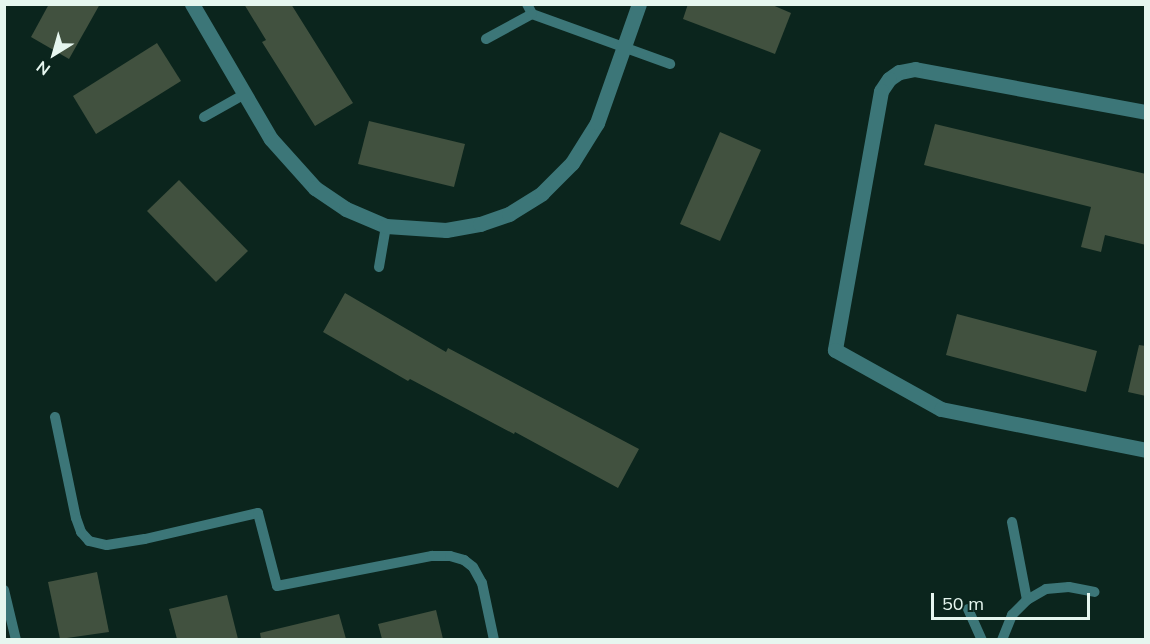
<!DOCTYPE html>
<html>
<head>
<meta charset="utf-8">
<style>
  body { margin:0 }
  #map { position:relative; width:1150px; height:644px; overflow:hidden; background:#0b251d; font-family:Mulish,sans-serif }
  div>[style] { position:absolute }
  .building>* { inset:0; background:#41513f }
  .service>* { height:10px; margin:-5px; padding:0 5px; transform-origin:5px; border-radius:5px; background:#3c7678 }
  .minor>* { height:15px; margin:-7.5px; padding:0 7.5px; transform-origin:7.5px; border-radius:7.5px; background:#3c7678 }
  span { translate:-50% -50%; white-space:nowrap; text-align:center; line-height:1.15; -webkit-text-stroke:5px #0b251d; paint-order:stroke }
  .frame { position:absolute; inset:0; border:6px solid #e6f6ef; pointer-events:none }
  .north { position:absolute; left:24px; top:24px; width:60px; height:60px; -webkit-text-stroke:4px #0b251d; paint-order:stroke; rotate:217deg; font-size:16px; font-weight:700; line-height:24px; text-align:center; color:#e6f6ef }
  .north::after { content:''; display:block; margin:auto; width:21px; height:27px; background:#e6f6ef; clip-path:polygon(50% 0,100% 100%,50% 72%,0 100%) }
  .scale { position:absolute; left:931px; top:593px; width:159px; height:27px; box-sizing:border-box; border:3px solid #e6f6ef; border-top:0; padding-left:8px; font-size:18px; line-height:21px; white-space:nowrap; color:#e6f6ef; -webkit-text-stroke:4px #0b251d; paint-order:stroke }
</style>
</head>
<body>
<div id="map">
  <div class="building">
    <div style="clip-path:polygon(49px 4px,100px 4px,69px 59px,31px 37px)"></div>
    <div style="clip-path:polygon(244px 4px,291px 4px,353px 103px,315px 126px,262px 42px,266px 40px)"></div>
    <div style="clip-path:polygon(688px 4px,770px 4px,791px 13px,775px 54px,683px 19px)"></div>
    <div style="clip-path:polygon(157px 43px,181px 81px,96px 134px,73px 96px)"></div>
    <div style="clip-path:polygon(369px 121px,465px 144px,454px 187px,358px 164px)"></div>
    <div style="clip-path:polygon(935px 124px,1146px 174px,1146px 245px,1105px 235px,1101px 252px,1081px 247px,1091px 207px,924px 165px)"></div>
    <div style="clip-path:polygon(720px 132px,761px 150px,720px 241px,680px 224px)"></div>
    <div style="clip-path:polygon(179px 180px,248px 251px,216px 282px,147px 211px)"></div>
    <div style="clip-path:polygon(345px 293px,446px 352px,448px 348px,639px 449px,618px 488px,515px 432px,514px 434px,410px 379px,408px 381px,323px 332px)"></div>
    <div style="clip-path:polygon(957px 314px,1097px 351px,1086px 392px,946px 355px)"></div>
    <div style="clip-path:polygon(1139px 345px,1146px 346px,1146px 396px,1128px 392px)"></div>
    <div style="clip-path:polygon(97px 572px,109px 632px,60px 639px,48px 582px)"></div>
    <div style="clip-path:polygon(227px 595px,238px 639px,177px 639px,169px 609px)"></div>
    <div style="clip-path:polygon(436px 610px,443px 639px,382px 639px,378px 624px)"></div>
    <div style="clip-path:polygon(339px 614px,346px 639px,261px 639px,260px 633px)"></div>
  </div>
  <div class="service">
    <div style="left:527px;top:4px;width:11px;rotate:63deg"></div>
    <div style="left:532px;top:14px;width:147px;rotate:19.9deg"></div>
    <div style="left:486px;top:39px;width:52px;rotate:-28.5deg"></div>
    <div style="left:204px;top:117px;width:45px;rotate:-29.4deg"></div>
    <div style="left:379px;top:267px;width:42px;rotate:-80.3deg"></div>
    <div style="left:55px;top:417px;width:103px;rotate:78.3deg"></div>
    <div style="left:76px;top:518px;width:15px;rotate:70deg"></div>
    <div style="left:81px;top:532px;width:12px;rotate:48deg"></div>
    <div style="left:89px;top:541px;width:18px;rotate:13deg"></div>
    <div style="left:107px;top:545px;width:38px;rotate:-9deg"></div>
    <div style="left:145px;top:539px;width:116px;rotate:-13deg"></div>
    <div style="left:258px;top:513px;width:75px;rotate:75.4deg"></div>
    <div style="left:277px;top:586px;width:158px;rotate:-11deg"></div>
    <div style="left:432px;top:556px;width:18px"></div>
    <div style="left:450px;top:556px;width:15px;rotate:16deg"></div>
    <div style="left:464px;top:560px;width:11px;rotate:38deg"></div>
    <div style="left:473px;top:567px;width:18px;rotate:61deg"></div>
    <div style="left:482px;top:583px;width:58px;rotate:78.1deg"></div>
    <div style="left:1012px;top:522px;width:79px;rotate:79.1deg"></div>
    <div style="left:4px;top:590px;width:51px;rotate:76.5deg"></div>
    <div style="left:968px;top:609px;width:34px;rotate:66deg"></div>
    <div style="left:1002px;top:640px;width:27px;rotate:-68deg"></div>
    <div style="left:1012px;top:615px;width:21px;rotate:-45deg"></div>
    <div style="left:1027px;top:600px;width:22px;rotate:-30deg"></div>
    <div style="left:1046px;top:589px;width:23px;rotate:-5deg"></div>
    <div style="left:1069px;top:587px;width:26px;rotate:11deg"></div>
  </div>
  <div class="minor">
    <div style="left:192px;top:4px;width:156px;rotate:59.7deg"></div>
    <div style="left:271px;top:139px;width:66px;rotate:48.1deg"></div>
    <div style="left:315px;top:188px;width:37px;rotate:34deg"></div>
    <div style="left:346px;top:209px;width:43px;rotate:23deg"></div>
    <div style="left:386px;top:226px;width:60px;rotate:3.8deg"></div>
    <div style="left:446px;top:230px;width:35px;rotate:-10deg"></div>
    <div style="left:480px;top:224px;width:31px;rotate:-19deg"></div>
    <div style="left:509px;top:214px;width:39px;rotate:-32deg"></div>
    <div style="left:542px;top:193px;width:42px;rotate:-45deg"></div>
    <div style="left:572px;top:163px;width:47px;rotate:-58deg"></div>
    <div style="left:597px;top:123px;width:126px;rotate:-70.6deg"></div>
    <div style="left:1146px;top:112px;width:235px;rotate:-169.5deg"></div>
    <div style="left:915px;top:69px;width:16px;rotate:169deg"></div>
    <div style="left:899px;top:72px;width:12px;rotate:145deg"></div>
    <div style="left:889px;top:79px;width:14px;rotate:124deg"></div>
    <div style="left:881px;top:91px;width:263px;rotate:100.1deg"></div>
    <div style="left:835px;top:350px;width:121px;rotate:29.1deg"></div>
    <div style="left:941px;top:409px;width:209px;rotate:11.3deg"></div>
  </div>
  <div class="frame"></div>
  <div class="north">N</div>
  <div class="scale">50 m</div>
</div>
</body>
</html>
